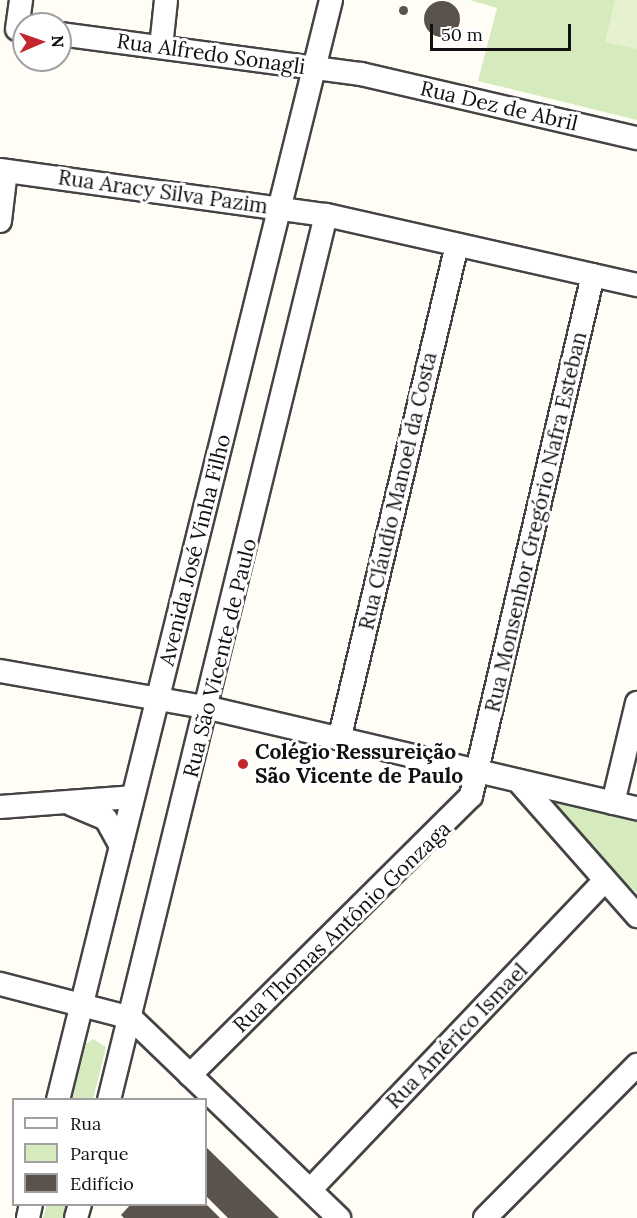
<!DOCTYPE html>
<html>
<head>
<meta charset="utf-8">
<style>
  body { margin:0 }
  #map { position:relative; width:637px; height:1218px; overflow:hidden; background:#fffdf5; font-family:Lora,serif }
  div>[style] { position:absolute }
  .green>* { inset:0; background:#d5ebbd }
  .pitch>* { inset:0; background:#e6f2cf }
  .building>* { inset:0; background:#5a524d }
  .round { border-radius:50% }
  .roads { filter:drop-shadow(2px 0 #444) drop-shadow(-2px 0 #444) drop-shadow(0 2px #444) drop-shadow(0 -2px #444) }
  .minor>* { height:22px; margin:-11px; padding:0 11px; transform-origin:11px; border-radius:11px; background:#fff }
  .dots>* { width:16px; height:16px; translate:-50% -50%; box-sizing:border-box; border:3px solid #fff; border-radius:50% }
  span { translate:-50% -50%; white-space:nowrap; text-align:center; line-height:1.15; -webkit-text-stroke:6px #fff; paint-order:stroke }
  .street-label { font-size:21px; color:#111 }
  .poi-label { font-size:21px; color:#111; font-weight:700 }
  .left { translate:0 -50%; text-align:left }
  .legend { position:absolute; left:12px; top:1098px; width:195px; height:108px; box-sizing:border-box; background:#fff; border:2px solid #a0a0a0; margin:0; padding:8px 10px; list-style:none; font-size:18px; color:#111 }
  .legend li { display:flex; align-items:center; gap:12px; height:30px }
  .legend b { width:30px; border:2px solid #a0a0a0 }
  .north { position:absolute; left:12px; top:12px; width:60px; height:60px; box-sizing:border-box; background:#fff; border:2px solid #a0a0a0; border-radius:50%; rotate:88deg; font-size:16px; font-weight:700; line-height:24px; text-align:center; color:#111 }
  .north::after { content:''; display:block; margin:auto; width:21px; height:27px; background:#c4262e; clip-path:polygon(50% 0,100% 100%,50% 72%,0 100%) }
  .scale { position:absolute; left:430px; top:24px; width:141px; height:27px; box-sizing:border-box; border:3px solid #111; border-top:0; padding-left:8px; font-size:18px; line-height:21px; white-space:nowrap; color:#111; -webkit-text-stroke:4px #fff; paint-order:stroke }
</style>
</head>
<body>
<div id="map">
  <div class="green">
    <div style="clip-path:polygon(470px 0,637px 0,637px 120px,478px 81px,497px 8px)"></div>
    <div style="clip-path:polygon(555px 798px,637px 818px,637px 893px,555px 814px)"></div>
    <div style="clip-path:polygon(93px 1039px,106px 1047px,93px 1099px,72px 1099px,86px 1044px)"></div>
    <div style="clip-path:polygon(47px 1204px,67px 1205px,63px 1218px,43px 1218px)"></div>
  </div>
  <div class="pitch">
    <div style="clip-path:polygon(615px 0,637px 0,637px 49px,605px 42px)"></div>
  </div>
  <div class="building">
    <div class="round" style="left:424px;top:1px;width:36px;height:36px"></div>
    <div class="round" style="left:398.5px;top:5.5px;width:9px;height:9px"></div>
    <div style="clip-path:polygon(206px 1147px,279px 1218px,228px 1218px,206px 1196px)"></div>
    <div style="clip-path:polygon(131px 1204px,206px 1204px,220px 1218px,124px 1218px,121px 1215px)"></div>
  </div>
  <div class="roads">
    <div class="minor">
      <div style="left:17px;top:29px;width:29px;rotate:-82deg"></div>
      <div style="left:60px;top:34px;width:304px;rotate:7.6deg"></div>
      <div style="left:361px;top:74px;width:283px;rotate:13.1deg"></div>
      <div style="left:161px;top:47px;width:47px;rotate:-83.9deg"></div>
      <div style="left:0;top:170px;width:329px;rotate:7.9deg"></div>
      <div style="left:326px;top:215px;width:319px;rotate:12.7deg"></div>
      <div style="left:0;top:221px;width:50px;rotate:-83.2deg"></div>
      <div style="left:0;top:671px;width:212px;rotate:10deg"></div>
      <div style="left:209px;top:708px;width:440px;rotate:13.2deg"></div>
      <div style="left:340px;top:736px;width:505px;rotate:-76.6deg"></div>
      <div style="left:519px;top:782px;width:179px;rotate:48.6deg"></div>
      <div style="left:613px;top:803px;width:103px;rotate:-76.5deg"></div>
      <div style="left:71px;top:804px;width:38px;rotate:23deg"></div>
      <div style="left:106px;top:819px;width:31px;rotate:61deg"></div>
      <div style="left:0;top:807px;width:132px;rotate:-4.3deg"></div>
      <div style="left:0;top:984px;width:135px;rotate:14.5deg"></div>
      <div style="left:131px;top:1018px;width:289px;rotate:43.9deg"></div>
      <div style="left:190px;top:1075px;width:396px;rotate:-44.8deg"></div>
      <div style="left:471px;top:796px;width:535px;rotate:-76.82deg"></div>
      <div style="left:58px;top:1100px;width:1133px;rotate:-76.06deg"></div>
      <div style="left:109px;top:1100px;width:911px;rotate:-76.22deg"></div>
      <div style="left:310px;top:1190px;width:425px;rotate:-46.4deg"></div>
      <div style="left:28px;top:1218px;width:14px;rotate:-78deg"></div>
      <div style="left:76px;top:1218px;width:15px;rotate:-74deg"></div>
      <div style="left:485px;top:1218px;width:216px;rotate:-45.2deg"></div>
    </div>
  </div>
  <div class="dots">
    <div style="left:243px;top:764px;background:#c4262e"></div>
  </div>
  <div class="street-label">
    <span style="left:211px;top:54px;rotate:8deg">Rua Alfredo Sonagli</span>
    <span style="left:499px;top:106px;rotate:13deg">Rua Dez de Abril</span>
    <span style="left:163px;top:192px;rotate:8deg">Rua Aracy Silva Pazim</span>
    <span style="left:398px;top:491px;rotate:-77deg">Rua Cláudio Manoel da Costa</span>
    <span style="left:536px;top:522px;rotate:-77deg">Rua Monsenhor Gregório Nafra Esteban</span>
    <span style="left:195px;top:550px;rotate:-76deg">Avenida José Vinha Filho</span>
    <span style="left:220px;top:658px;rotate:-76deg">Rua São Vicente de Paulo</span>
    <span style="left:342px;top:927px;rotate:-44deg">Rua Thomas Antônio Gonzaga</span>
    <span style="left:457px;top:1036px;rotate:-46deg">Rua Américo Ismael</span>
  </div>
  <div class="poi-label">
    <span class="left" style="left:255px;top:764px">Colégio Ressureição<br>São Vicente de Paulo</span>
  </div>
  <ul class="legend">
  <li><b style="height:8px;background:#fff"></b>Rua</li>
  <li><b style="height:16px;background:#d5ebbd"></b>Parque</li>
  <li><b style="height:16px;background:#5a524d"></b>Edifício</li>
  </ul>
  <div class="north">N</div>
  <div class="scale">50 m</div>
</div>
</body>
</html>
